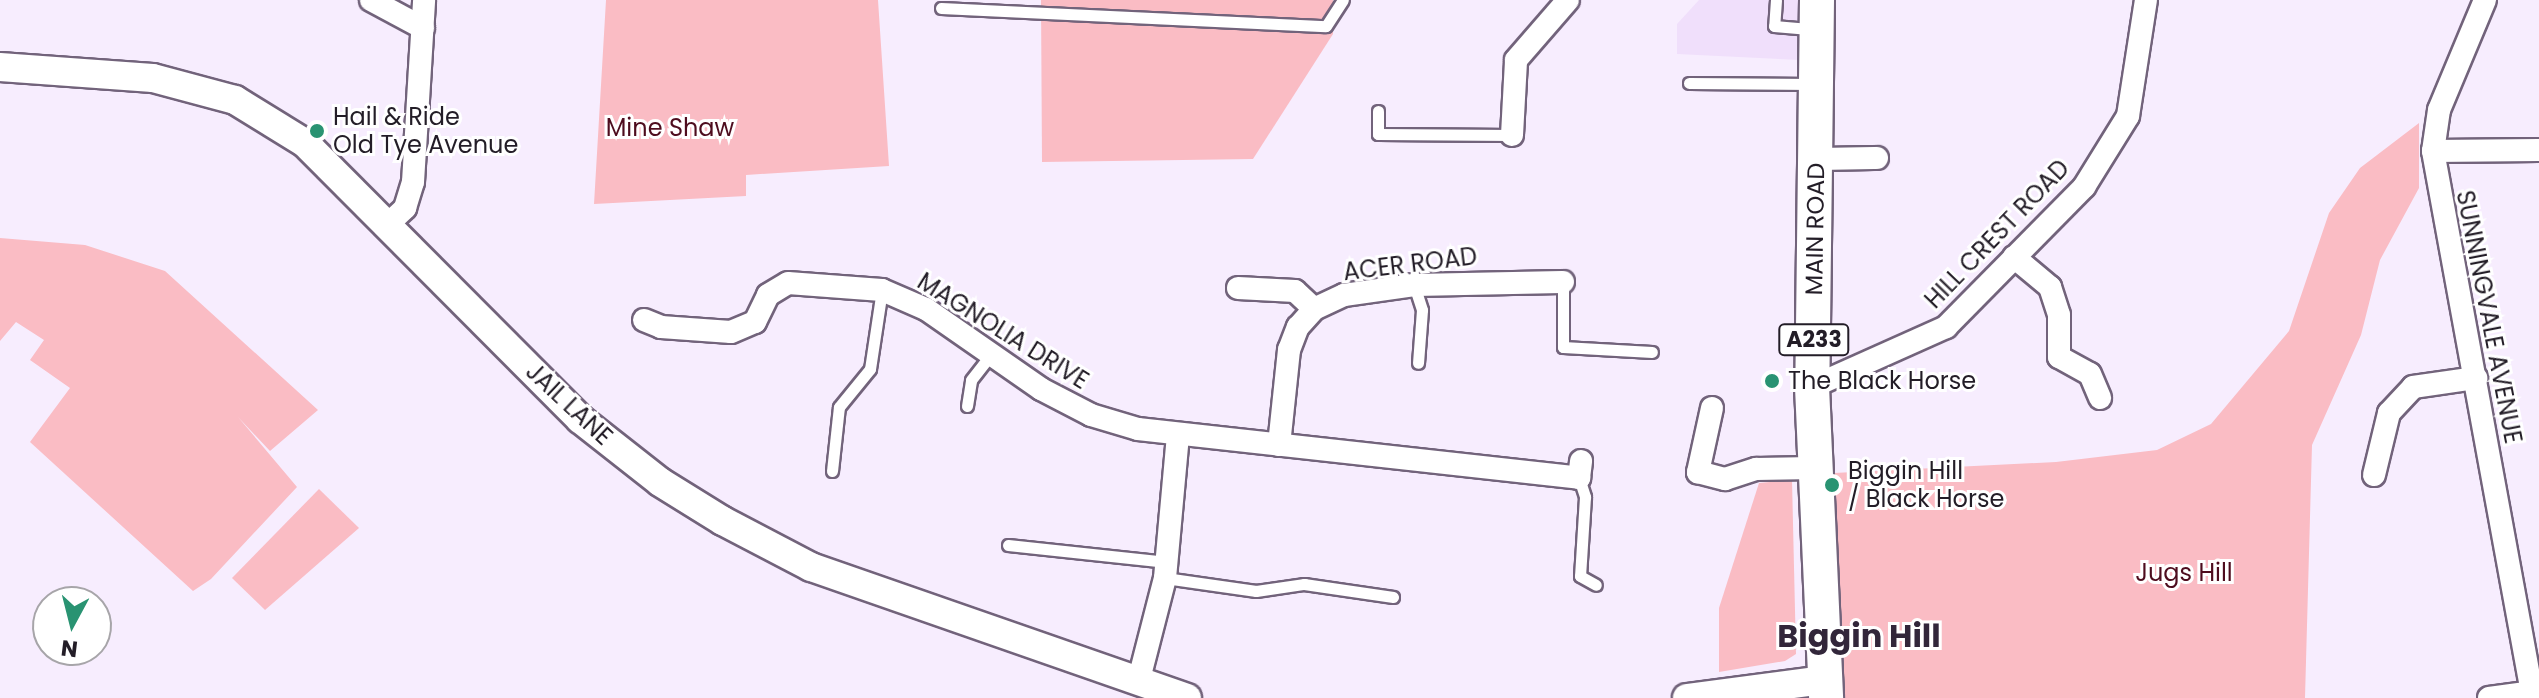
<!DOCTYPE html>
<html>
<head>
<meta charset="utf-8">
<style>
  body { margin:0 }
  #map { position:relative; width:2539px; height:698px; overflow:hidden; background:#f7edfe; font-family:Poppins,sans-serif }
  div>[style] { position:absolute }
  .built>* { inset:0; background:#f0dffb }
  .green>* { inset:0; background:#fabcc4 }
  .roads { filter:drop-shadow(2px 0 #72637b) drop-shadow(-2px 0 #72637b) drop-shadow(0 2px #72637b) drop-shadow(0 -2px #72637b) }
  .service>* { height:11px; margin:-5.5px; padding:0 5.5px; transform-origin:5.5px; border-radius:5.5px; background:#fff }
  .minor>* { height:22px; margin:-11px; padding:0 11px; transform-origin:11px; border-radius:11px; background:#fff }
  .tertiary>* { height:28px; margin:-14px; padding:0 14px; transform-origin:14px; border-radius:14px; background:#fff }
  .primary>* { height:34px; margin:-17px; padding:0 17px; transform-origin:17px; border-radius:17px; background:#fff }
  .dots>* { width:22px; height:22px; translate:-50% -50%; box-sizing:border-box; border:4px solid #fff; border-radius:50% }
  span { translate:-50% -50%; white-space:nowrap; text-align:center; line-height:1.15; -webkit-text-stroke:6px #fff; paint-order:stroke }
  .shield-label span { padding:2px 6px; background:#fff; border:2px solid; border-radius:6px; -webkit-text-stroke-width:0 }
  .shield-label { font-size:22px; color:#231d27; font-weight:700 }
  .poi-label { font-size:24px; color:#231d27 }
  .left { translate:0 -50%; text-align:left }
  .park-label { font-size:24px; color:#4e0c1e }
  .street-label { font-size:24px; color:#231d27 }
  .district-label { font-size:32px; color:#32263a; font-weight:700 }
  .north { position:absolute; left:32px; top:586px; width:80px; height:80px; box-sizing:border-box; background:#fff; border:2px solid #a7a5a9; border-radius:50%; rotate:187deg; font-size:22px; font-weight:700; line-height:32px; text-align:center; color:#231d27 }
  .north::after { content:''; display:block; margin:auto; width:28px; height:36px; background:#299372; clip-path:polygon(50% 0,100% 100%,50% 72%,0 100%) }
</style>
</head>
<body>
<div id="map">
  <div class="built">
    <div style="clip-path:polygon(1699px 0,1803px 0,1801px 60px,1677px 54px,1677px 24px)"></div>
  </div>
  <div class="green">
    <div style="clip-path:polygon(606px 0,878px 0,889px 166px,746px 175px,746px 196px,594px 204px)"></div>
    <div style="clip-path:polygon(1041px 0,1333px 0,1333px 34px,1253px 159px,1042px 162px)"></div>
    <div style="clip-path:polygon(2419px 123px,2419px 188px,2380px 260px,2361px 335px,2312px 445px,2305px 698px,1841px 698px,1834px 473px,2056px 462px,2157px 450px,2211px 424px,2289px 331px,2329px 213px,2360px 168px)"></div>
    <div style="clip-path:polygon(0 238px,85px 245px,165px 271px,318px 410px,270px 451px,238px 417px,297px 487px,211px 579px,193px 591px,30px 442px,70px 388px,30px 360px,44px 340px,16px 322px,0 341px)"></div>
    <div style="clip-path:polygon(1792px 480px,1796px 654px,1785px 661px,1719px 672px,1719px 608px,1759px 483px)"></div>
    <div style="clip-path:polygon(319px 489px,359px 528px,265px 610px,232px 578px)"></div>
  </div>
  <div class="roads">
    <div class="service">
      <div style="left:1776px;top:0;width:26px;rotate:94deg"></div>
      <div style="left:1774px;top:26px;width:38px;rotate:5deg"></div>
      <div style="left:941px;top:8px;width:385px;rotate:2.7deg"></div>
      <div style="left:1326px;top:26px;width:31px;rotate:-57deg"></div>
      <div style="left:1689px;top:83px;width:123px;rotate:0.5deg"></div>
      <div style="left:1378px;top:111px;width:23px;rotate:90deg"></div>
      <div style="left:1378px;top:134px;width:134px;rotate:0.4deg"></div>
      <div style="left:1563px;top:282px;width:65px;rotate:90deg"></div>
      <div style="left:1563px;top:347px;width:89px;rotate:3.2deg"></div>
      <div style="left:1414px;top:285px;width:26px;rotate:72deg"></div>
      <div style="left:1422px;top:310px;width:53px;rotate:94.3deg"></div>
      <div style="left:967px;top:406px;width:26px;rotate:-81deg"></div>
      <div style="left:971px;top:380px;width:33px;rotate:-52deg"></div>
      <div style="left:832px;top:471px;width:64px;rotate:-83.8deg"></div>
      <div style="left:839px;top:407px;width:49px;rotate:-50.8deg"></div>
      <div style="left:870px;top:369px;width:80px;rotate:-81.4deg"></div>
      <div style="left:1579px;top:478px;width:20px;rotate:72deg"></div>
      <div style="left:1585px;top:497px;width:79px;rotate:93.6deg"></div>
      <div style="left:1580px;top:576px;width:18px;rotate:29deg"></div>
      <div style="left:1008px;top:545px;width:160px;rotate:6.1deg"></div>
      <div style="left:1165px;top:578px;width:92px;rotate:8.1deg"></div>
      <div style="left:1256px;top:591px;width:49px;rotate:-8.3deg"></div>
      <div style="left:1304px;top:584px;width:90px;rotate:8.3deg"></div>
    </div>
    <div class="minor">
      <div style="left:371px;top:0;width:59px;rotate:28.3deg"></div>
      <div style="left:2485px;top:0;width:119px;rotate:112.7deg"></div>
      <div style="left:2439px;top:110px;width:41px;rotate:98.3deg"></div>
      <div style="left:2433px;top:151px;width:556px;rotate:79.64deg"></div>
      <div style="left:1512px;top:135px;width:75px;rotate:-86.9deg"></div>
      <div style="left:1516px;top:60px;width:79px;rotate:-49.1deg"></div>
      <div style="left:2433px;top:151px;width:106px;rotate:-0.5deg"></div>
      <div style="left:1816px;top:159px;width:61px;rotate:-0.9deg"></div>
      <div style="left:387px;top:225px;width:25px;rotate:-43deg"></div>
      <div style="left:405px;top:208px;width:27px;rotate:-73deg"></div>
      <div style="left:413px;top:182px;width:182px;rotate:-86.5deg"></div>
      <div style="left:2014px;top:257px;width:47px;rotate:39.8deg"></div>
      <div style="left:2050px;top:287px;width:29px;rotate:72deg"></div>
      <div style="left:2059px;top:315px;width:42px;rotate:90deg"></div>
      <div style="left:2059px;top:357px;width:35px;rotate:29deg"></div>
      <div style="left:2090px;top:374px;width:26px;rotate:67deg"></div>
      <div style="left:1238px;top:288px;width:57px;rotate:3deg"></div>
      <div style="left:1295px;top:291px;width:26px;rotate:43deg"></div>
      <div style="left:644px;top:320px;width:18px;rotate:22deg"></div>
      <div style="left:661px;top:327px;width:70px;rotate:4.1deg"></div>
      <div style="left:731px;top:332px;width:26px;rotate:-23deg"></div>
      <div style="left:755px;top:322px;width:30px;rotate:-64deg"></div>
      <div style="left:768px;top:295px;width:23px;rotate:-31deg"></div>
      <div style="left:788px;top:283px;width:94px;rotate:4.3deg"></div>
      <div style="left:882px;top:290px;width:48px;rotate:23.4deg"></div>
      <div style="left:926px;top:309px;width:140px;rotate:34.8deg"></div>
      <div style="left:1041px;top:389px;width:56px;rotate:27.5deg"></div>
      <div style="left:1091px;top:415px;width:49px;rotate:16.6deg"></div>
      <div style="left:1138px;top:429px;width:444px;rotate:6.3deg"></div>
      <div style="left:1579px;top:478px;width:17px;rotate:-83deg"></div>
      <div style="left:1812px;top:387px;width:147px;rotate:-24.1deg"></div>
      <div style="left:1946px;top:327px;width:197px;rotate:-45.4deg"></div>
      <div style="left:2084px;top:187px;width:84px;rotate:-58.2deg"></div>
      <div style="left:2128px;top:116px;width:117px;rotate:-81.2deg"></div>
      <div style="left:1712px;top:408px;width:66px;rotate:102.3deg"></div>
      <div style="left:1698px;top:472px;width:28px;rotate:15deg"></div>
      <div style="left:1725px;top:479px;width:33px;rotate:-18deg"></div>
      <div style="left:1756px;top:469px;width:58px;rotate:-1deg"></div>
      <div style="left:1279px;top:445px;width:96px;rotate:-84deg"></div>
      <div style="left:1289px;top:350px;width:25px;rotate:-69deg"></div>
      <div style="left:1298px;top:327px;width:24px;rotate:-48deg"></div>
      <div style="left:1314px;top:309px;width:33px;rotate:-25deg"></div>
      <div style="left:1344px;top:295px;width:71px;rotate:-8.1deg"></div>
      <div style="left:1414px;top:285px;width:149px;rotate:-1.2deg"></div>
      <div style="left:2374px;top:475px;width:64px;rotate:-76.4deg"></div>
      <div style="left:2389px;top:413px;width:35px;rotate:-47deg"></div>
      <div style="left:2413px;top:387px;width:64px;rotate:-8.1deg"></div>
      <div style="left:1138px;top:683px;width:108px;rotate:-75.6deg"></div>
      <div style="left:1165px;top:578px;width:144px;rotate:-84.8deg"></div>
      <div style="left:2489px;top:698px;width:43px;rotate:-7.9deg"></div>
    </div>
    <div class="tertiary">
      <div style="left:0;top:67px;width:153px;rotate:4.1deg"></div>
      <div style="left:153px;top:78px;width:85px;rotate:15deg"></div>
      <div style="left:235px;top:100px;width:82px;rotate:31.6deg"></div>
      <div style="left:305px;top:143px;width:390px;rotate:45.1deg"></div>
      <div style="left:580px;top:419px;width:102px;rotate:38.2deg"></div>
      <div style="left:660px;top:482px;width:74px;rotate:31.8deg"></div>
      <div style="left:723px;top:521px;width:99px;rotate:27.6deg"></div>
      <div style="left:811px;top:567px;width:398px;rotate:19.2deg"></div>
      <div style="left:1687px;top:698px;width:138px;rotate:-7.5deg"></div>
    </div>
    <div class="primary">
      <div style="left:1817px;top:0;width:387px;rotate:90.7deg"></div>
      <div style="left:1812px;top:387px;width:311px;rotate:87.4deg"></div>
    </div>
  </div>
  <div class="dots">
    <div style="left:317px;top:131px;background:#299372"></div>
    <div style="left:1772px;top:381px;background:#299372"></div>
    <div style="left:1832px;top:485px;background:#299372"></div>
  </div>
  <div class="shield-label">
    <span style="left:1814px;top:340px">A233</span>
  </div>
  <div class="poi-label">
    <span class="left" style="left:333px;top:131px">Hail &amp; Ride<br>Old Tye Avenue</span>
    <span class="left" style="left:1788px;top:381px">The Black Horse</span>
    <span class="left" style="left:1848px;top:485px">Biggin Hill<br>/ Black Horse</span>
  </div>
  <div class="park-label">
    <span style="left:670px;top:128px">Mine Shaw</span>
    <span style="left:2184px;top:573px">Jugs Hill</span>
  </div>
  <div class="street-label">
    <span style="left:1815px;top:229px;rotate:-89deg">MAIN ROAD</span>
    <span style="left:1997px;top:234px;rotate:-46deg">HILL CREST ROAD</span>
    <span style="left:1410px;top:264px;rotate:-7deg">ACER ROAD</span>
    <span style="left:2489px;top:317px;rotate:79deg">SUNNINGVALE AVENUE</span>
    <span style="left:1003px;top:331px;rotate:32deg">MAGNOLIA DRIVE</span>
    <span style="left:569px;top:404px;rotate:43deg">JAIL LANE</span>
  </div>
  <div class="district-label">
    <span style="left:1859px;top:636px">Biggin Hill</span>
  </div>
  <div class="north">N</div>
</div>
</body>
</html>
